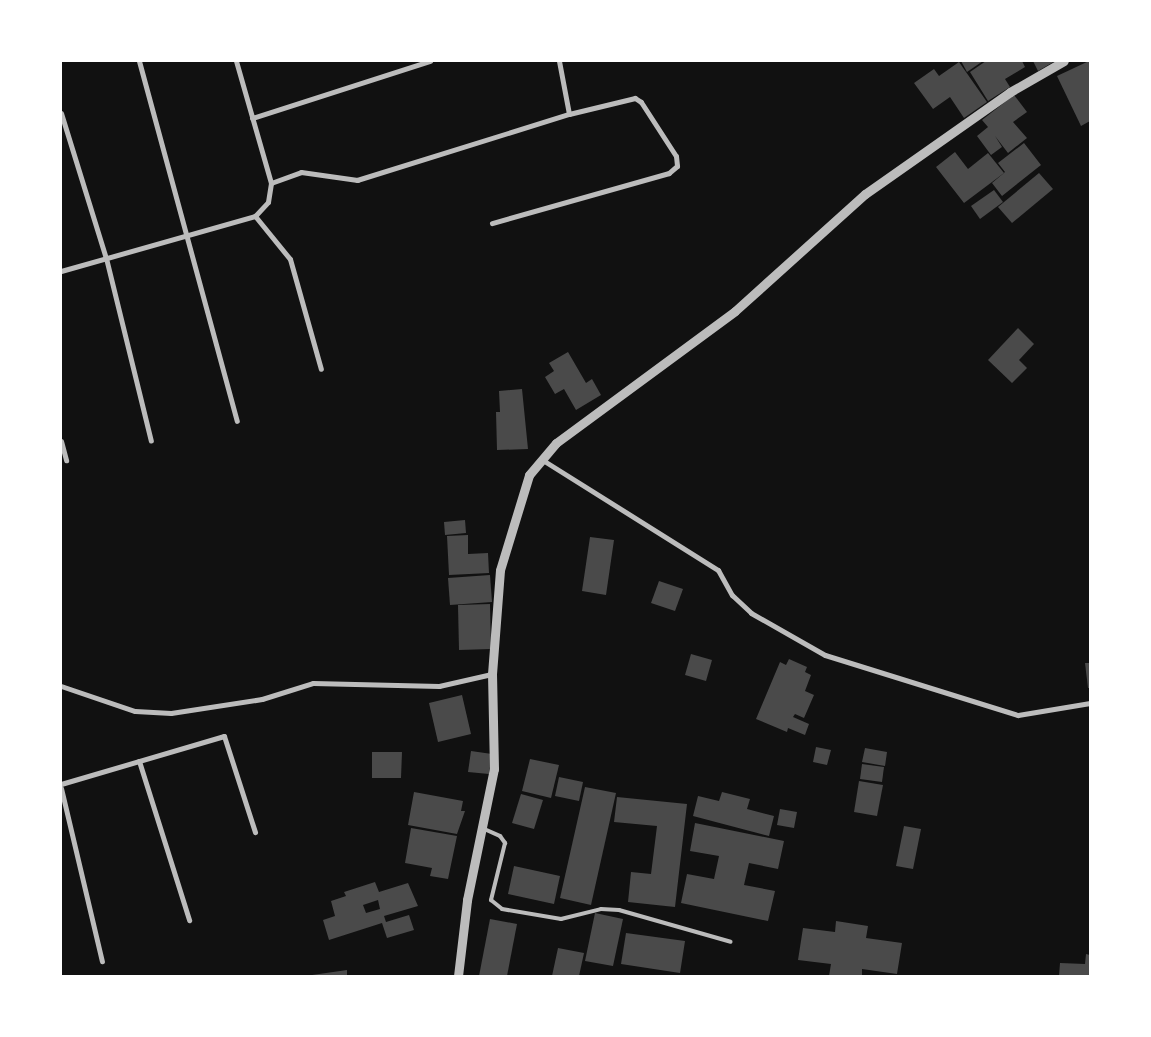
<!DOCTYPE html>
<html>
<head>
<meta charset="utf-8">
<style>
  body { margin:0 }
  #map { position:relative; width:1151px; height:1037px; overflow:hidden; background:#111; font-family:"Public Sans",sans-serif }
  div>[style] { position:absolute }
  .building>* { inset:0; background:#4a4a4a }
  .service>* { height:4px; margin:-2px; padding:0 2px; transform-origin:2px; border-radius:2px; background:#bcbcbc }
  .minor>* { height:5px; margin:-2.5px; padding:0 2.5px; transform-origin:2.5px; border-radius:2.5px; background:#bcbcbc }
  .tertiary>* { height:9px; margin:-4.5px; padding:0 4.5px; transform-origin:4.5px; border-radius:4.5px; background:#bcbcbc }
  span { translate:-50% -50%; white-space:nowrap; text-align:center; line-height:1.15; -webkit-text-stroke:5px #fff; paint-order:stroke }
  .frame { position:absolute; inset:0; border:62px solid #fff; pointer-events:none }
</style>
</head>
<body>
<div id="map">
  <div class="building">
    <div style="clip-path:polygon(961px 61px,983px 61px,967px 72px)"></div>
    <div style="clip-path:polygon(986px 61px,1022px 61px,1025px 67px,1005px 79px,1010px 87px,988px 101px,970px 72px)"></div>
    <div style="clip-path:polygon(1033px 61px,1055px 61px,1038px 71px)"></div>
    <div style="clip-path:polygon(1089px 61px,1090px 121px,1081px 126px,1057px 76px)"></div>
    <div style="clip-path:polygon(959px 62px,987px 102px,964px 118px,950px 97px,933px 109px,914px 83px,934px 69px,939px 76px)"></div>
    <div style="clip-path:polygon(1014px 95px,1027px 112px,1013px 122px,1027px 138px,1008px 153px,995px 136px,1002px 147px,991px 155px,977px 136px,988px 127px,982px 120px)"></div>
    <div style="clip-path:polygon(1024px 143px,1041px 165px,1002px 196px,992px 183px,1005px 172px,998px 163px)"></div>
    <div style="clip-path:polygon(955px 152px,968px 169px,988px 153px,1004px 173px,964px 203px,936px 167px)"></div>
    <div style="clip-path:polygon(1039px 173px,1053px 189px,1012px 223px,998px 207px)"></div>
    <div style="clip-path:polygon(994px 190px,1003px 202px,980px 219px,971px 206px)"></div>
    <div style="clip-path:polygon(1018px 328px,1034px 344px,1019px 360px,1027px 368px,1012px 383px,988px 360px)"></div>
    <div style="clip-path:polygon(568px 352px,586px 383px,592px 379px,601px 395px,576px 410px,564px 389px,555px 394px,545px 377px,554px 371px,549px 363px)"></div>
    <div style="clip-path:polygon(522px 389px,528px 449px,497px 450px,496px 412px,500px 412px,499px 391px)"></div>
    <div style="clip-path:polygon(465px 520px,466px 533px,445px 535px,444px 522px)"></div>
    <div style="clip-path:polygon(468px 535px,468px 554px,488px 553px,489px 573px,449px 575px,447px 536px)"></div>
    <div style="clip-path:polygon(590px 537px,614px 540px,606px 595px,582px 591px)"></div>
    <div style="clip-path:polygon(490px 575px,492px 602px,450px 605px,448px 578px)"></div>
    <div style="clip-path:polygon(659px 581px,683px 589px,675px 611px,651px 603px)"></div>
    <div style="clip-path:polygon(490px 604px,491px 649px,459px 650px,458px 605px)"></div>
    <div style="clip-path:polygon(691px 654px,712px 660px,706px 681px,685px 675px)"></div>
    <div style="clip-path:polygon(789px 659px,807px 667px,805px 672px,811px 675px,805px 691px,814px 695px,804px 718px,795px 714px,793px 717px,809px 724px,805px 735px,788px 728px,787px 732px,756px 719px,780px 662px,786px 665px)"></div>
    <div style="clip-path:polygon(1085px 663px,1090px 663px,1090px 688px,1088px 688px)"></div>
    <div style="clip-path:polygon(462px 695px,471px 734px,438px 742px,429px 703px)"></div>
    <div style="clip-path:polygon(816px 747px,831px 750px,827px 765px,813px 762px)"></div>
    <div style="clip-path:polygon(865px 748px,887px 752px,885px 766px,862px 762px)"></div>
    <div style="clip-path:polygon(471px 751px,492px 754px,489px 774px,468px 772px)"></div>
    <div style="clip-path:polygon(372px 752px,402px 752px,401px 778px,372px 778px)"></div>
    <div style="clip-path:polygon(530px 759px,559px 765px,551px 798px,522px 791px)"></div>
    <div style="clip-path:polygon(862px 764px,884px 767px,882px 782px,860px 779px)"></div>
    <div style="clip-path:polygon(559px 777px,583px 782px,579px 801px,555px 796px)"></div>
    <div style="clip-path:polygon(859px 781px,883px 785px,877px 816px,854px 812px)"></div>
    <div style="clip-path:polygon(585px 787px,616px 793px,591px 905px,560px 898px)"></div>
    <div style="clip-path:polygon(414px 792px,463px 801px,461px 811px,465px 811px,457px 834px,408px 825px)"></div>
    <div style="clip-path:polygon(722px 792px,750px 799px,747px 809px,774px 816px,769px 836px,693px 816px,698px 796px,719px 801px)"></div>
    <div style="clip-path:polygon(521px 794px,543px 800px,534px 829px,512px 823px)"></div>
    <div style="clip-path:polygon(617px 797px,687px 804px,675px 907px,628px 902px,631px 872px,651px 874px,657px 826px,614px 822px)"></div>
    <div style="clip-path:polygon(780px 809px,797px 812px,794px 828px,777px 825px)"></div>
    <div style="clip-path:polygon(695px 823px,784px 841px,778px 869px,749px 863px,744px 885px,775px 891px,768px 921px,681px 903px,687px 874px,714px 879px,719px 856px,690px 851px)"></div>
    <div style="clip-path:polygon(904px 826px,921px 829px,913px 869px,896px 866px)"></div>
    <div style="clip-path:polygon(411px 828px,457px 836px,448px 879px,430px 876px,432px 868px,405px 863px)"></div>
    <div style="clip-path:polygon(514px 866px,560px 876px,554px 904px,508px 894px)"></div>
    <div style="clip-path:polygon(evenodd,375px 882px,379px 892px,408px 883px,418px 906px,384px 916px,386px 922px,409px 915px,414px 930px,387px 938px,382px 923px,329px 940px,323px 920px,335px 916px,331px 901px,346px 896px,344px 892px,375px 882px,378px 900px,380px 909px,366px 913px,363px 905px,378px 900px)"></div>
    <div style="clip-path:polygon(595px 913px,623px 919px,613px 966px,585px 961px)"></div>
    <div style="clip-path:polygon(490px 919px,517px 924px,507px 976px,479px 976px)"></div>
    <div style="clip-path:polygon(836px 921px,868px 926px,866px 938px,902px 943px,897px 974px,862px 969px,862px 976px,829px 976px,831px 964px,798px 960px,803px 928px,835px 932px)"></div>
    <div style="clip-path:polygon(626px 933px,685px 941px,680px 973px,621px 964px)"></div>
    <div style="clip-path:polygon(558px 948px,584px 953px,579px 976px,552px 976px)"></div>
    <div style="clip-path:polygon(1086px 954px,1090px 955px,1090px 976px,1059px 976px,1060px 963px,1085px 964px)"></div>
    <div style="clip-path:polygon(347px 970px,347px 976px,312px 976px,312px 975px)"></div>
  </div>
  <div class="service">
    <div style="left:482px;top:828px;width:20px;rotate:24deg"></div>
    <div style="left:500px;top:836px;width:9px;rotate:54deg"></div>
    <div style="left:505px;top:843px;width:59px;rotate:103.8deg"></div>
    <div style="left:491px;top:900px;width:14px;rotate:39deg"></div>
    <div style="left:502px;top:909px;width:60px;rotate:9.6deg"></div>
    <div style="left:561px;top:919px;width:41px;rotate:-14deg"></div>
    <div style="left:601px;top:909px;width:18px;rotate:3deg"></div>
    <div style="left:619px;top:910px;width:116px;rotate:15.9deg"></div>
  </div>
  <div class="minor">
    <div style="left:139px;top:61px;width:373px;rotate:74.8deg"></div>
    <div style="left:559px;top:61px;width:54px;rotate:79.3deg"></div>
    <div style="left:61px;top:113px;width:152px;rotate:72.8deg"></div>
    <div style="left:106px;top:258px;width:188px;rotate:76.2deg"></div>
    <div style="left:252px;top:118px;width:187px;rotate:-17.8deg"></div>
    <div style="left:271px;top:183px;width:32px;rotate:-20deg"></div>
    <div style="left:301px;top:172px;width:57px;rotate:8.1deg"></div>
    <div style="left:357px;top:180px;width:222px;rotate:-17.3deg"></div>
    <div style="left:569px;top:114px;width:68px;rotate:-13.6deg"></div>
    <div style="left:635px;top:98px;width:7px;rotate:34deg"></div>
    <div style="left:641px;top:102px;width:64px;rotate:57.1deg"></div>
    <div style="left:676px;top:156px;width:10px;rotate:84deg"></div>
    <div style="left:677px;top:166px;width:11px;rotate:139deg"></div>
    <div style="left:669px;top:173px;width:184px;rotate:164.2deg"></div>
    <div style="left:255px;top:216px;width:55px;rotate:50.9deg"></div>
    <div style="left:290px;top:259px;width:114px;rotate:74.3deg"></div>
    <div style="left:61px;top:271px;width:202px;rotate:-15.8deg"></div>
    <div style="left:255px;top:216px;width:19px;rotate:-47deg"></div>
    <div style="left:268px;top:202px;width:19px;rotate:-81deg"></div>
    <div style="left:271px;top:183px;width:127px;rotate:-106deg"></div>
    <div style="left:61px;top:441px;width:20px;rotate:75deg"></div>
    <div style="left:541px;top:459px;width:209px;rotate:32.1deg"></div>
    <div style="left:718px;top:570px;width:29px;rotate:61deg"></div>
    <div style="left:732px;top:595px;width:26px;rotate:43deg"></div>
    <div style="left:751px;top:613px;width:85px;rotate:29.6deg"></div>
    <div style="left:825px;top:655px;width:202px;rotate:17.3deg"></div>
    <div style="left:1018px;top:715px;width:73px;rotate:-9.5deg"></div>
    <div style="left:61px;top:686px;width:78px;rotate:18.7deg"></div>
    <div style="left:135px;top:711px;width:36px;rotate:3deg"></div>
    <div style="left:171px;top:713px;width:92px;rotate:-8.7deg"></div>
    <div style="left:262px;top:699px;width:53px;rotate:-17.4deg"></div>
    <div style="left:313px;top:683px;width:126px;rotate:1.4deg"></div>
    <div style="left:439px;top:686px;width:54px;rotate:-12.8deg"></div>
    <div style="left:139px;top:761px;width:167px;rotate:72.5deg"></div>
    <div style="left:61px;top:784px;width:170px;rotate:-16.4deg"></div>
    <div style="left:224px;top:736px;width:101px;rotate:72.1deg"></div>
    <div style="left:61px;top:788px;width:178px;rotate:76.7deg"></div>
  </div>
  <div class="tertiary">
    <div style="left:458px;top:976px;width:77px;rotate:-83.2deg"></div>
    <div style="left:467px;top:900px;width:134px;rotate:-78.4deg"></div>
    <div style="left:494px;top:769px;width:95px;rotate:-91.2deg"></div>
    <div style="left:492px;top:674px;width:104px;rotate:-85.6deg"></div>
    <div style="left:500px;top:570px;width:99px;rotate:-73deg"></div>
    <div style="left:529px;top:475px;width:42px;rotate:-49.8deg"></div>
    <div style="left:556px;top:443px;width:222px;rotate:-36.4deg"></div>
    <div style="left:735px;top:311px;width:175px;rotate:-42deg"></div>
    <div style="left:865px;top:194px;width:177px;rotate:-35.1deg"></div>
    <div style="left:1010px;top:92px;width:62px;rotate:-29.9deg"></div>
  </div>
  <div class="frame"></div>
</div>
</body>
</html>
